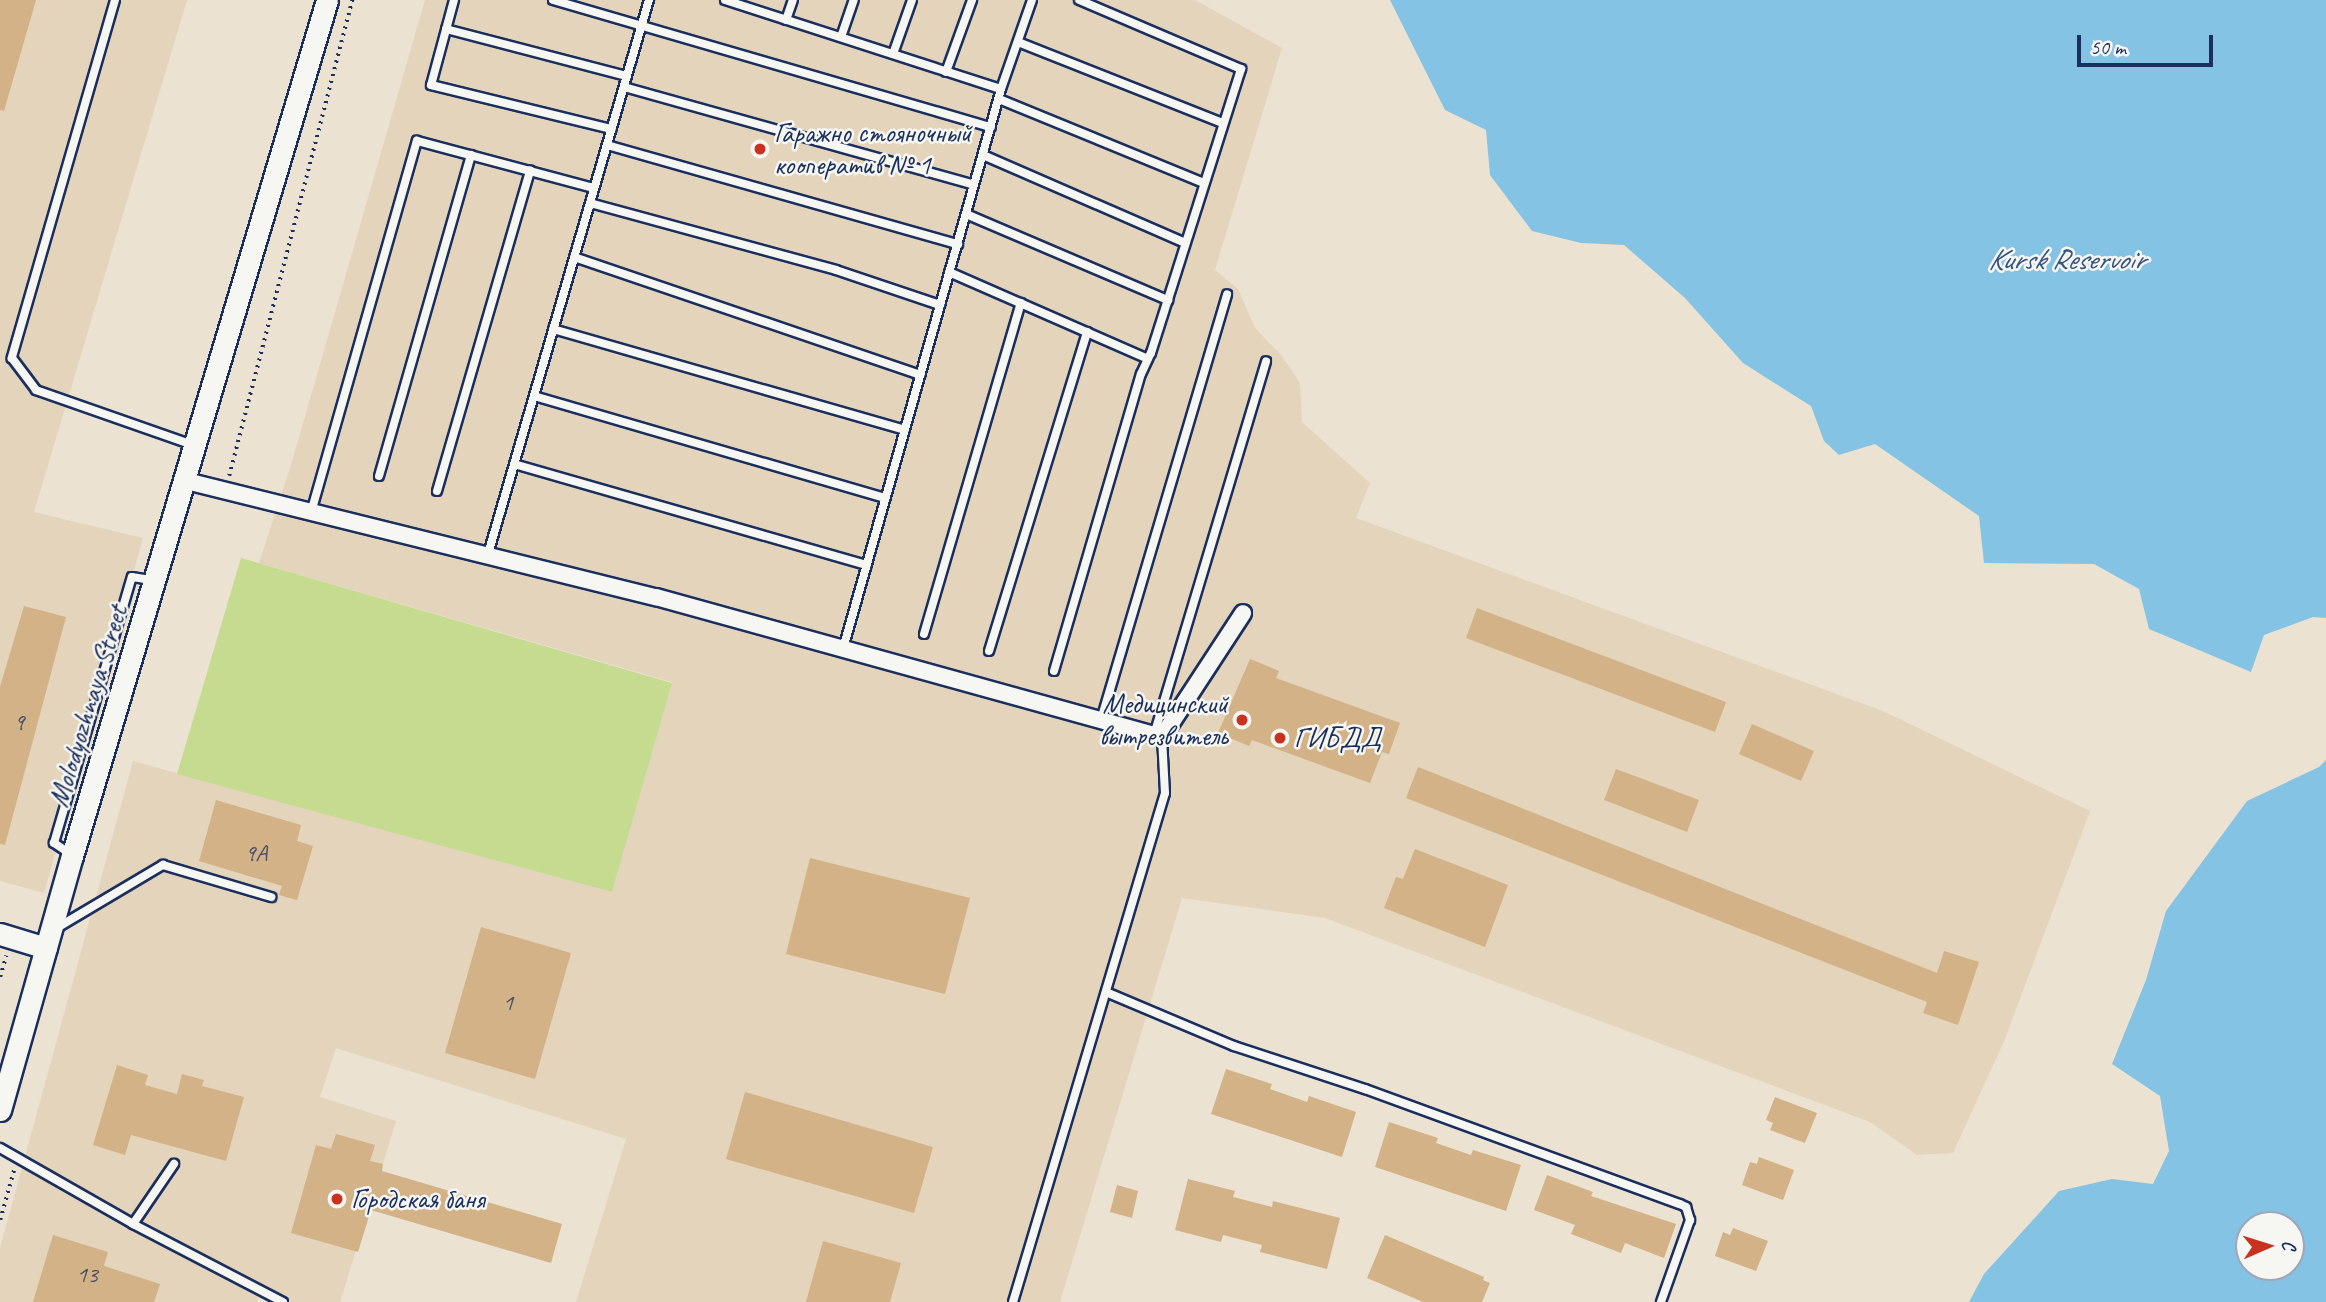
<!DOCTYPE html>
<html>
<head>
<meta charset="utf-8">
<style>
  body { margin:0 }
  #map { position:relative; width:2326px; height:1302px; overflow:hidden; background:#ebe2d2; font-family:Caveat,sans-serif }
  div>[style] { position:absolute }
  .built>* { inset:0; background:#e4d4bb }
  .green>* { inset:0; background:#c5db90 }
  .water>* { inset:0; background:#84c3e4 }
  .building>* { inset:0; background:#d2b286 }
  .path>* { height:3.5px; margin-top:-1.75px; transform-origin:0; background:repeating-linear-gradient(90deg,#1b2f5e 0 2px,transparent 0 7px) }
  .roads { filter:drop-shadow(2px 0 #1b2f5e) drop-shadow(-2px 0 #1b2f5e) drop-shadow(0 2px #1b2f5e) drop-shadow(0 -2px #1b2f5e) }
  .lane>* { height:8px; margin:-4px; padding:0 4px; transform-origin:4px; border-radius:4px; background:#f6f6f2 }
  .street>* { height:16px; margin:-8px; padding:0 8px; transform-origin:8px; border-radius:8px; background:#f6f6f2 }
  .secondary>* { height:21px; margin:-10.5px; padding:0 10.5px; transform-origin:10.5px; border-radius:10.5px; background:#f6f6f2 }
  .dots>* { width:19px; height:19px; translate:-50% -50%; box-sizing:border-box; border:4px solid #f6f6f2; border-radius:50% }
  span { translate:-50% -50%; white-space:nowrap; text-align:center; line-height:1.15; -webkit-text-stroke:5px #f6f6f2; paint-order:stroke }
  .number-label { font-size:24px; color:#495068 }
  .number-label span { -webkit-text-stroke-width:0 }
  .poi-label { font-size:28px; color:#1b2f5e }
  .left { translate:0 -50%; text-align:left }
  .right { translate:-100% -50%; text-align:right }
  .street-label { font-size:28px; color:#1b2f5e }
  .water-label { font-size:30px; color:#355480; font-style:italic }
  .north { position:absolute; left:2235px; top:1211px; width:70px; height:70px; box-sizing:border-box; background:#f6f6f2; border:2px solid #9ea6b7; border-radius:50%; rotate:87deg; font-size:19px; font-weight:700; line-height:28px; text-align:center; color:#1b2f5e }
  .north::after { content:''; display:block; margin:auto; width:24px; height:32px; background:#c8321e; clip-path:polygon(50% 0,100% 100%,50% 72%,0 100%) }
  .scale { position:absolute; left:2077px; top:35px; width:136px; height:32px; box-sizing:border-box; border:4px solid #1b2f5e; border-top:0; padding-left:9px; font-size:21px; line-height:24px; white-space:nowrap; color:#1b2f5e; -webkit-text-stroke:5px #f6f6f2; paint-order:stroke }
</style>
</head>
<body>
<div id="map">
  <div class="built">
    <div style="clip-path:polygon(0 0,187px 0,34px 512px,143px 538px,44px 893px,0 881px)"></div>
    <div style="clip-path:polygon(425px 0,1195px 0,1282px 48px,1215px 270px,1238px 289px,1255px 328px,1282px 356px,1300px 383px,1302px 422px,1370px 483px,1356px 518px,1883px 711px,2090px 811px,2005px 1039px,1953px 1153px,1917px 1155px,1870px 1122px,1325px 918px,1182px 898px,1060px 1302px,576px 1302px,626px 1139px,336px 1048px,320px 1097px,396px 1121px,340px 1302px,272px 1302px,259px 1295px,257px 1302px,0 1302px,0 1248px,133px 761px,612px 892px,672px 682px,259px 563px,291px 465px)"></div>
  </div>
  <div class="green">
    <div style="clip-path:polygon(241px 558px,672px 683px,612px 892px,177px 774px)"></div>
  </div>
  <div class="water">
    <div style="clip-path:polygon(1390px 0,2326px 0,2326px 618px,2313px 617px,2264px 635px,2251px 672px,2149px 629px,2139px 589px,2094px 564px,1984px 563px,1979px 516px,1875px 444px,1839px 455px,1824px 441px,1811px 406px,1743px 363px,1685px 298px,1624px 245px,1581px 243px,1532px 231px,1490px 175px,1486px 130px,1445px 110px)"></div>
    <div style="clip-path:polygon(evenodd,2326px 760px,2326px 1302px,1969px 1302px,1984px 1274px,2059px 1191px,2112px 1179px,2153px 1184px,2169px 1151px,2160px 1096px,2112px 1064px,2146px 980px,2166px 911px,2247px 801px,2319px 767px,2326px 760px,2291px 1225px,2291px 1267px,2249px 1267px,2249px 1225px,2291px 1225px)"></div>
  </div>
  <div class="building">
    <div style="clip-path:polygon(0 0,36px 0,4px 111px,0 110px)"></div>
    <div style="clip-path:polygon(24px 606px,66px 617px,5px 845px,0 844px,0 687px)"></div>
    <div style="clip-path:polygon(1477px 608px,1726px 702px,1715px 732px,1466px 638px)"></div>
    <div style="clip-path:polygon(1250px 659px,1279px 671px,1276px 678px,1400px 723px,1389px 754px,1382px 752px,1370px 783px,1252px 740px,1249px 746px,1218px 733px)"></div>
    <div style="clip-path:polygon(1752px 724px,1814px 751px,1801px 781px,1739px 754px)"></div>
    <div style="clip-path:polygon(1418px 767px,1937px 973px,1944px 951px,1979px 962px,1958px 1025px,1923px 1013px,1927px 1002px,1406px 798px)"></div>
    <div style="clip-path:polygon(1616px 769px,1699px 800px,1687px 832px,1604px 800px)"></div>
    <div style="clip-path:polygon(216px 800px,301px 825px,297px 841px,313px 846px,297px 900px,279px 895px,282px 886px,199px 861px)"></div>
    <div style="clip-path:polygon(1415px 849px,1508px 885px,1485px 947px,1384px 908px,1396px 877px,1403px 879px)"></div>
    <div style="clip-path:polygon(810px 858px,970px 898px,945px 994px,786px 954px)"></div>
    <div style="clip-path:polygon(481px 927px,571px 953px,535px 1079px,445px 1053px)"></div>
    <div style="clip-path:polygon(117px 1065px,148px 1075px,145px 1085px,177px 1094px,182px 1074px,204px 1080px,202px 1086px,244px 1097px,226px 1161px,131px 1135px,125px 1155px,93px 1145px)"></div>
    <div style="clip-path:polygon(1226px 1069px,1272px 1084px,1270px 1089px,1307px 1102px,1309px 1096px,1356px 1112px,1342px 1157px,1211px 1114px)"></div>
    <div style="clip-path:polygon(745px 1092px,933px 1147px,914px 1213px,726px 1159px)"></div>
    <div style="clip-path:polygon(1775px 1097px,1817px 1113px,1805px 1143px,1770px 1130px,1773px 1123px,1766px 1120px)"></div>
    <div style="clip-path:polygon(1389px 1122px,1438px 1138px,1436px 1143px,1471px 1155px,1473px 1150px,1521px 1165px,1506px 1211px,1375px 1167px)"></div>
    <div style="clip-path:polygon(336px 1134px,375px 1145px,370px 1161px,383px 1164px,382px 1171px,562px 1224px,551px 1263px,371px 1210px,358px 1252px,291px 1233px,316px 1145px,331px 1149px)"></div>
    <div style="clip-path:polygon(1759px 1157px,1794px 1170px,1783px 1200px,1742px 1185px,1750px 1162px,1757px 1164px)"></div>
    <div style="clip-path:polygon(1547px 1175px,1593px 1192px,1591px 1196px,1676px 1224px,1664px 1258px,1625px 1243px,1621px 1253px,1571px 1234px,1575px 1225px,1534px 1210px)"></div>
    <div style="clip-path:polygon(1188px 1179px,1235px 1191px,1233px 1197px,1272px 1207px,1273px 1201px,1340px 1218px,1327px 1269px,1260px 1252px,1262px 1245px,1223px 1235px,1221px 1242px,1175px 1230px)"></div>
    <div style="clip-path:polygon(1117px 1185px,1138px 1191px,1132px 1218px,1110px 1212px)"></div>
    <div style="clip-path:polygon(1733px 1228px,1768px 1241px,1756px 1271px,1715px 1256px,1723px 1232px,1730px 1235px)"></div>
    <div style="clip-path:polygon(53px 1235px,108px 1252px,104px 1266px,160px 1284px,154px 1302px,33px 1302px)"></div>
    <div style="clip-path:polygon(1385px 1235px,1484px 1277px,1483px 1280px,1490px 1283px,1482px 1302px,1423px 1302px,1367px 1278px)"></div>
    <div style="clip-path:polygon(823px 1241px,901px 1263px,890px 1302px,806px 1302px)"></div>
  </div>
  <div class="path">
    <div style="left:229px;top:476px;width:492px;rotate:-75.5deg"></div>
    <div style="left:0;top:977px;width:22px;rotate:-74deg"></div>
    <div style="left:0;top:1220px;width:52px;rotate:-74.4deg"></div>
  </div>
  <div class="roads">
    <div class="lane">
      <div style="left:115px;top:0;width:373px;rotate:106.1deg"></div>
      <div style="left:12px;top:358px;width:40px;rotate:53deg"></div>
      <div style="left:36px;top:390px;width:166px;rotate:19.3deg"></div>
      <div style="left:454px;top:0;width:88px;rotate:105.1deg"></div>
      <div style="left:431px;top:85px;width:186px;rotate:13.7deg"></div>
      <div style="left:553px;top:0;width:456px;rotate:16.2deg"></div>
      <div style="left:725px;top:0;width:290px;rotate:17.9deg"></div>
      <div style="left:1001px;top:89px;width:582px;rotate:105.76deg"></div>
      <div style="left:786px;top:20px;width:21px;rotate:-71deg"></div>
      <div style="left:446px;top:29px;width:187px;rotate:14.6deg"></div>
      <div style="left:841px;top:37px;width:39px;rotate:-71deg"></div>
      <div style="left:1018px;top:42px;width:220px;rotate:21.6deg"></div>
      <div style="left:893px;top:54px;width:57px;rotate:-70.6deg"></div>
      <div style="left:946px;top:72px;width:77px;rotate:-70.1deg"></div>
      <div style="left:624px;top:87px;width:363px;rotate:15.6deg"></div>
      <div style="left:1001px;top:89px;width:94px;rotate:-70.8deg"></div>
      <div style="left:999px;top:99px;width:222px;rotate:22.3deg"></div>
      <div style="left:607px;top:145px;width:365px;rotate:15.8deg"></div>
      <div style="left:983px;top:155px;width:220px;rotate:23.5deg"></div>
      <div style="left:590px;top:203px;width:255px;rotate:15.2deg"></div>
      <div style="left:836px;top:270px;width:110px;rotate:18.6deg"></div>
      <div style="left:966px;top:214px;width:220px;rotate:23.1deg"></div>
      <div style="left:574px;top:257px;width:366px;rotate:18.8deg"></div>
      <div style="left:949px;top:272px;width:217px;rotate:23.6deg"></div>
      <div style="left:553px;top:329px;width:366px;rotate:16deg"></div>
      <div style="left:534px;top:396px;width:366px;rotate:16.2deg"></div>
      <div style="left:514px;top:464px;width:367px;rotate:16deg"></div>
      <div style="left:379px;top:476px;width:334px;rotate:-74deg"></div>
      <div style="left:437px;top:491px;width:334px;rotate:-73.8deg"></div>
      <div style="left:312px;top:509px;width:383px;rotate:-74.1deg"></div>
      <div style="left:417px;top:141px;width:183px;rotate:14.9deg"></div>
      <div style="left:488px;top:554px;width:577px;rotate:-73.8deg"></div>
      <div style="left:924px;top:634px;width:345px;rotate:-73.7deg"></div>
      <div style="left:989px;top:651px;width:334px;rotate:-72.9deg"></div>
      <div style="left:1054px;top:671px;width:309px;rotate:-73.7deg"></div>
      <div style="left:1141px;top:374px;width:23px;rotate:-65deg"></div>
      <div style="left:1151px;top:353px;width:298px;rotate:-72.4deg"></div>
      <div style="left:1241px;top:69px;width:176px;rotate:-156.9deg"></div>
      <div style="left:1101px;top:720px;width:444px;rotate:-73.5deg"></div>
      <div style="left:1154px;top:735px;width:390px;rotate:-73.3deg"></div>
      <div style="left:72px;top:855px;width:22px;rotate:-146deg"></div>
      <div style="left:54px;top:843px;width:277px;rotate:-73.7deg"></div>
      <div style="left:132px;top:577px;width:20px;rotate:9deg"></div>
      <div style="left:55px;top:929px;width:126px;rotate:-30.7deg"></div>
      <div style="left:163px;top:865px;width:113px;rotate:16.5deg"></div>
      <div style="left:1106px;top:992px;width:139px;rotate:22.9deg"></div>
      <div style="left:1234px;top:1046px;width:138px;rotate:18.2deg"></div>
      <div style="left:1365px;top:1089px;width:335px;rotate:20.1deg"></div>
      <div style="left:1680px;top:1204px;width:7px;rotate:27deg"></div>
      <div style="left:1686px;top:1207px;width:14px;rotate:73deg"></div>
      <div style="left:1690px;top:1220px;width:87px;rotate:109.5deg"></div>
      <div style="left:0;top:1148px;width:153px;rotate:29.7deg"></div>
      <div style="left:133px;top:1224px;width:169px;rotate:27.5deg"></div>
      <div style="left:133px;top:1224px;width:73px;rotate:-55.7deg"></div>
      <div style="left:1013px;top:1302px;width:531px;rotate:-73.37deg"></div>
      <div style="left:1165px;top:793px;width:56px;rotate:-93.1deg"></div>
    </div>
    <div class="street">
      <div style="left:186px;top:481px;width:484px;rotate:13.9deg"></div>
      <div style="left:656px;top:597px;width:525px;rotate:15.47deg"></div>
      <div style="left:1162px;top:737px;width:148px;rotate:-56.8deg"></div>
    </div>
    <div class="secondary">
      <div style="left:0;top:934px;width:48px;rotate:16.9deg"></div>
      <div style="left:0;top:1110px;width:264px;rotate:-74.2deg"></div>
      <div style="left:72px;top:856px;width:893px;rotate:-73.41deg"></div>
    </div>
  </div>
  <div class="dots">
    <div style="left:760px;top:149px;background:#c8321e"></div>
    <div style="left:1242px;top:720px;background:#c8321e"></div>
    <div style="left:1280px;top:738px;background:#c8321e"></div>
    <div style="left:337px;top:1199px;background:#c8321e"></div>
  </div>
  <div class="number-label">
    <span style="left:19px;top:723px">9</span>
    <span style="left:256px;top:854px">9А</span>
    <span style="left:508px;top:1003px">1</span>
    <span style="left:87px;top:1275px">13</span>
  </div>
  <div class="poi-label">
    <span class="left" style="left:774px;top:149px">Гаражно стояночный<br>кооператив № 1</span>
    <span class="right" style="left:1228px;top:720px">Медицинский<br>вытрезвитель</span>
    <span class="left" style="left:1294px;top:738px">ГИБДД</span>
    <span class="left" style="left:351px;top:1199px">Городская баня</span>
  </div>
  <div class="street-label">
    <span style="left:88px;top:706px;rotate:-73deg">Molodyozhnaya Street</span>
  </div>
  <div class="water-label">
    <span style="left:2066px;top:259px">Kursk Reservoir</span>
  </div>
  <div class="north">С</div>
  <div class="scale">50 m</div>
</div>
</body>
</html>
